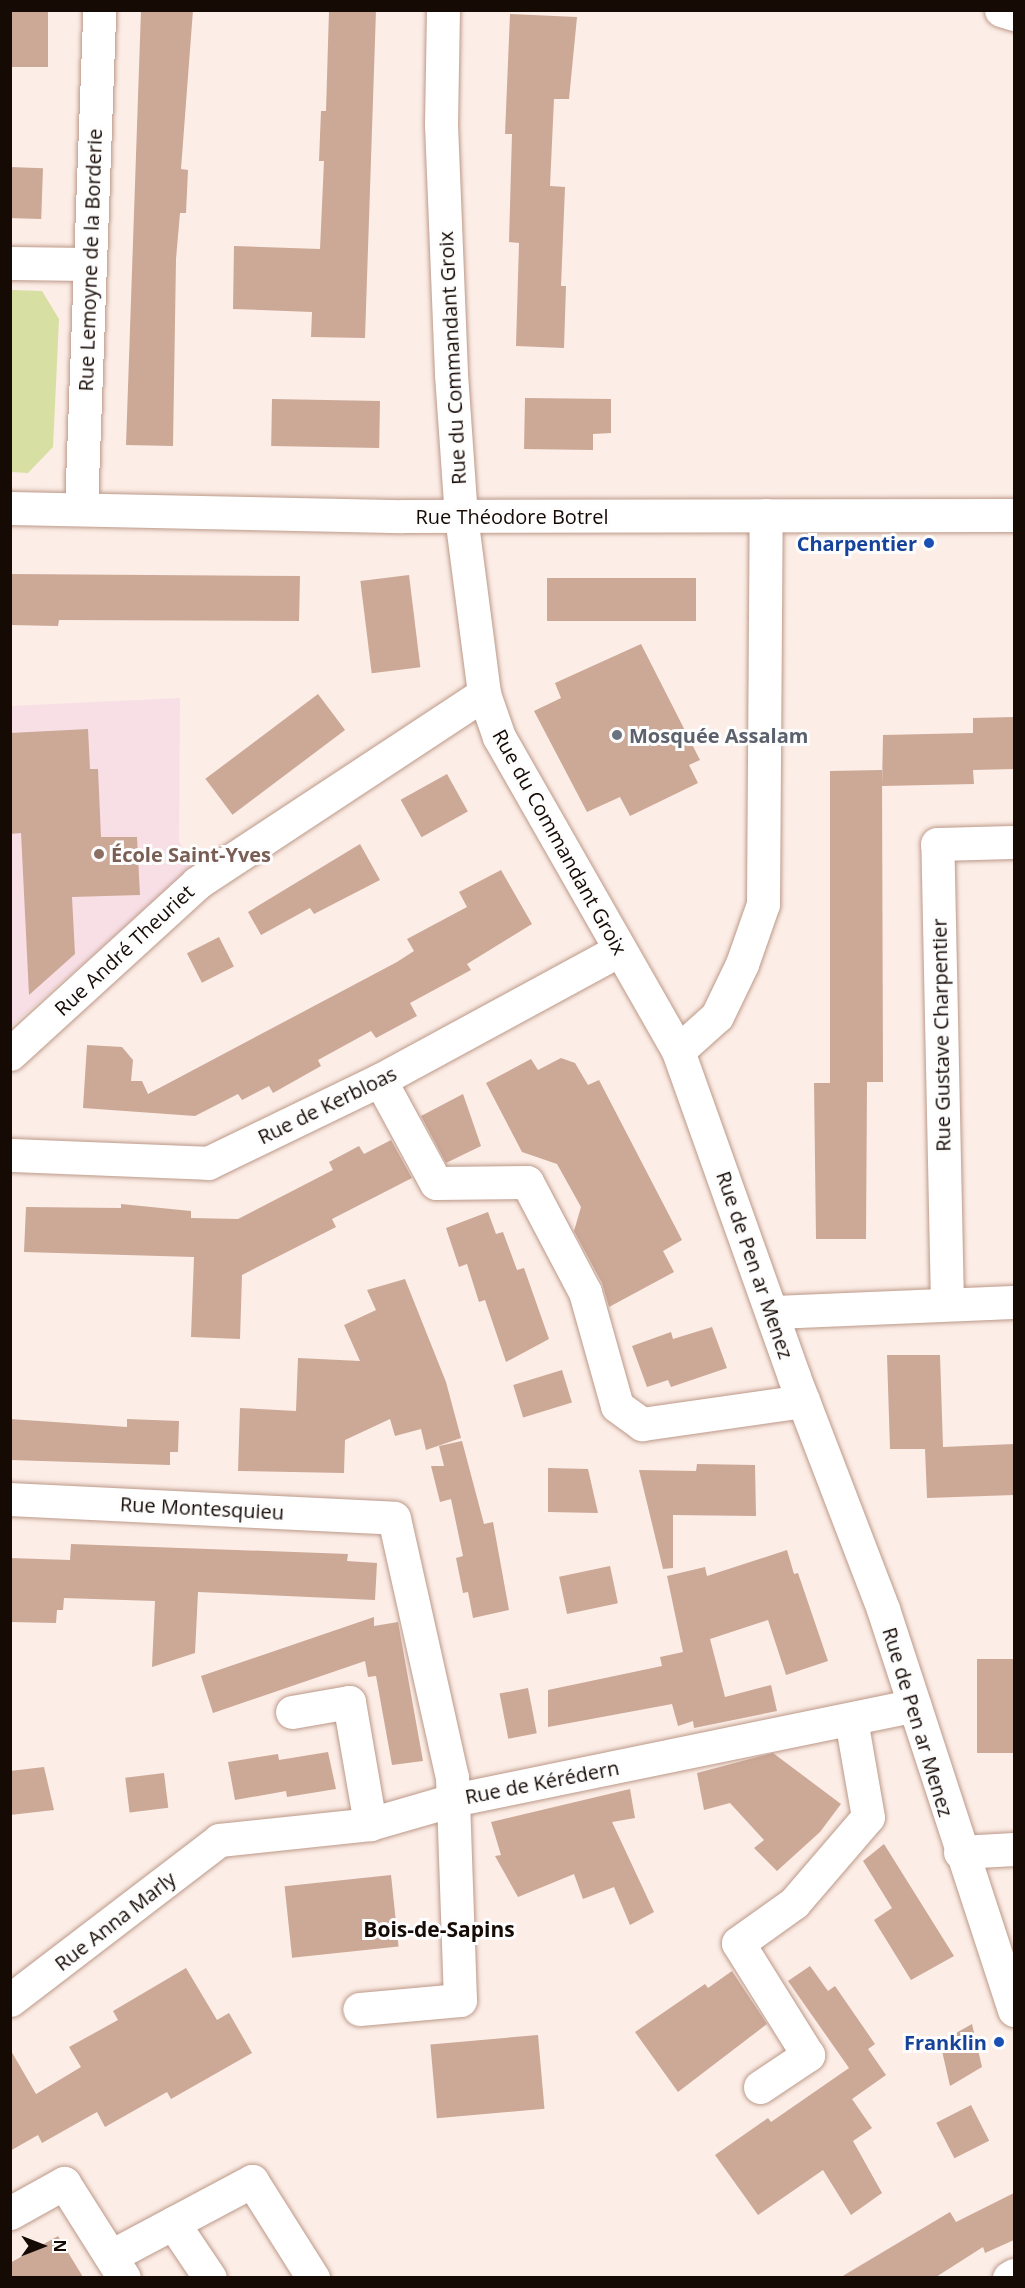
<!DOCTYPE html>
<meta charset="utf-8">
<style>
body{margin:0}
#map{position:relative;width:1025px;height:2288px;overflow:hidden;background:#fcede6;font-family:"Open Sans",sans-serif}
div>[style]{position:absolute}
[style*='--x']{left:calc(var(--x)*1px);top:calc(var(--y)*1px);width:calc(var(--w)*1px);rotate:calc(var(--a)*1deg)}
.education>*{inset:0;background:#f8dfe6}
.green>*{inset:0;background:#d7dfa3}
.building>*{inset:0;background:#cca897;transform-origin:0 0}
.roads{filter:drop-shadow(0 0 2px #bc9989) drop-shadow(0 0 2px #bc9989)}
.minor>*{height:33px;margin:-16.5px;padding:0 16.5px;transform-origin:16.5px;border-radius:16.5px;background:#fff}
.dots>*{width:16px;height:16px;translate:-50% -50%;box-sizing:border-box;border:3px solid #fdfdfd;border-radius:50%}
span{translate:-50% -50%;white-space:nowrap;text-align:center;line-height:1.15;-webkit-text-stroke:6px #fdfdfd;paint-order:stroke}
.street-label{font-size:20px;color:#160a05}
.transit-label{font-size:20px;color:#164399;font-weight:700}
.right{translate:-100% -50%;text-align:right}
.worship-label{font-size:20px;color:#5b616d;font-weight:700}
.left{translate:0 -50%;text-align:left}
.education-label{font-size:20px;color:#785e54;font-weight:700}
.neighbourhood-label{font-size:21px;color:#160a05;font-weight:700}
.frame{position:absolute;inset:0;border:12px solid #160a05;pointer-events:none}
.north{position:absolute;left:12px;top:2216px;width:60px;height:60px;-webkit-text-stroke:4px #fdfdfd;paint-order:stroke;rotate:90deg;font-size:16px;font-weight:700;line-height:24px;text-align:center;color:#160a05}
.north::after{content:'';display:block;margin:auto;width:21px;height:27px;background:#160a05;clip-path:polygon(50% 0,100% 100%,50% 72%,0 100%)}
</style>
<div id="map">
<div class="education">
<div style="clip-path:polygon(180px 698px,179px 842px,196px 866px,11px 1026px,10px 706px)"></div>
</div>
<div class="green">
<div style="clip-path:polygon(11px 290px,42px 291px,59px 319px,53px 447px,28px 473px,11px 472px)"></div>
</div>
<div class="building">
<div style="left:10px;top:10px;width:38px;height:57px"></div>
<div style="clip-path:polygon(141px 10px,193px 10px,181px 169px,188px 170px,186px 213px,180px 213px,176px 259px,173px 446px,126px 445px)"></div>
<div style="clip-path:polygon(329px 10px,376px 10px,365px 338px,311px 337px,312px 312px,233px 309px,234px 246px,320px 249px,324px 161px,319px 161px,321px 111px,326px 111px)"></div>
<div style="clip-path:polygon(510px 14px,577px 17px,569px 99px,554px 99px,550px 186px,565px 187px,561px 286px,566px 286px,564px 348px,516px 346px,519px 243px,509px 242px,512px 134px,505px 134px)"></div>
<div style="left:10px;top:167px;width:33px;height:51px;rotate:2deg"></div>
<div style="clip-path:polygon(525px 398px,611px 399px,611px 433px,593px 434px,593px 450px,524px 449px)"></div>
<div style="left:272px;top:399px;width:108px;height:47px;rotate:1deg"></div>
<div style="clip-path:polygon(10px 574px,300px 576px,299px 621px,59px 620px,58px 626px,10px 625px)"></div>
<div style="left:409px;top:575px;width:93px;height:49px;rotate:83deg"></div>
<div style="left:547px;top:578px;width:149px;height:43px"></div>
<div style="clip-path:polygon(641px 644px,700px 760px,689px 765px,698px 783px,630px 816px,620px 797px,587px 812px,534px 711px,561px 698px,555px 683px)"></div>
<div style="left:318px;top:694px;width:45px;height:141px;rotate:53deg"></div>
<div style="clip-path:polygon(1014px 717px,1014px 769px,973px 770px,974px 784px,882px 786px,883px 735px,973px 733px,973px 718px)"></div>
<div style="clip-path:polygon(88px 729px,90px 769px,98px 769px,101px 837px,137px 837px,140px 895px,72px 897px,75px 954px,29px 995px,21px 833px,10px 834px,10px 733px)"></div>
<div style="clip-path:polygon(882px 770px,883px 1082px,867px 1082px,866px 1239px,816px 1239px,814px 1083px,830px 1083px,830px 771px)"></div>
<div style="left:447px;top:774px;width:43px;height:53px;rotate:61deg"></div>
<div style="clip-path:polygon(360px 844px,380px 880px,314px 914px,310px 908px,261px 935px,248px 912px)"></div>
<div style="clip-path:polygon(501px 870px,532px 924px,467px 964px,471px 970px,410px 1003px,417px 1016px,376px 1038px,371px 1031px,318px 1060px,321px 1066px,273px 1093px,269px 1086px,242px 1100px,238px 1094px,195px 1116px,83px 1108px,87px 1045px,122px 1047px,133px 1060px,131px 1081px,142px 1081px,148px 1094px,397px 962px,414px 951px,407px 939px,467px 907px,459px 892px)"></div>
<div style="left:219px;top:937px;width:33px;height:36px;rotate:63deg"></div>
<div style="clip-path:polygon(561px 1058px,575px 1063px,588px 1085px,599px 1080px,682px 1240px,663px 1251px,674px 1272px,609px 1307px,602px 1283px,574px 1231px,581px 1207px,557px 1164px,522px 1152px,486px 1083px,531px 1059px,538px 1070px)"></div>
<div style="clip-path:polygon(463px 1094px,481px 1146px,446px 1163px,421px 1116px)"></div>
<div style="clip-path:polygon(391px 1140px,412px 1178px,332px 1219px,336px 1227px,242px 1275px,240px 1339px,191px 1337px,194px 1257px,24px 1252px,26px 1207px,121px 1208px,121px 1204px,191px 1211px,191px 1218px,238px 1219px,333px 1170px,329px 1162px,359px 1146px,364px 1154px)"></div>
<div style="clip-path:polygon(488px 1212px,496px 1234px,503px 1232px,517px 1270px,524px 1268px,549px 1339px,506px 1362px,485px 1300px,479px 1302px,467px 1264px,459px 1267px,446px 1228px)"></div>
<div style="clip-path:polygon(405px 1279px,446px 1382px,461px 1438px,426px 1450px,421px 1429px,395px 1436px,390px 1419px,345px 1440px,344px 1473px,238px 1471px,240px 1408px,296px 1411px,298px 1358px,360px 1361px,344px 1325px,376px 1310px,367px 1290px)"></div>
<div style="clip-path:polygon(712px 1327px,727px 1368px,671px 1387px,668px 1380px,647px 1387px,632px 1346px,671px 1332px,673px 1339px)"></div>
<div style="clip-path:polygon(887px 1355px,940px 1355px,943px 1447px,1014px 1444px,1014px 1495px,927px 1498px,925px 1449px,890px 1449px)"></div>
<div style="left:562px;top:1370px;width:34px;height:51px;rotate:73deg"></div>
<div style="clip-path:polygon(10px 1419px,127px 1427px,127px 1419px,179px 1421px,178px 1452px,170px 1452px,170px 1465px,10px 1460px)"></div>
<div style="clip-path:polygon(462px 1441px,484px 1524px,493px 1522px,509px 1610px,473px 1618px,468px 1592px,463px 1593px,456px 1558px,463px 1556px,451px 1499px,440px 1502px,431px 1466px,444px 1466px,439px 1446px)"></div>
<div style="clip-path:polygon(697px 1464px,755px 1465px,756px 1516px,673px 1515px,673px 1568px,663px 1569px,639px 1470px,696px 1471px)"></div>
<div style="clip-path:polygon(548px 1468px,588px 1469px,598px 1513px,548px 1512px)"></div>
<div style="clip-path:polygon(71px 1544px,348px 1554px,347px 1561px,377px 1563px,375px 1600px,198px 1592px,195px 1653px,152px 1667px,155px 1601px,64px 1598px,63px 1610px,57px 1610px,56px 1623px,10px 1622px,10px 1558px,70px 1560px)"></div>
<div style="clip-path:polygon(787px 1550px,794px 1574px,798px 1573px,828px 1661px,786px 1675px,768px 1620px,710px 1639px,725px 1697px,771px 1685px,777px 1711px,694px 1728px,693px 1721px,678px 1726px,672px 1704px,548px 1727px,548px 1690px,662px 1666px,660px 1657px,683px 1652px,667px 1576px,705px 1567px,707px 1576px)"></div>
<div style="left:610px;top:1566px;width:38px;height:52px;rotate:78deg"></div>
<div style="clip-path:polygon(374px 1617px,374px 1626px,398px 1622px,423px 1761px,392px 1765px,376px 1676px,368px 1677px,365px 1661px,213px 1713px,201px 1676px)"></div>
<div style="left:1014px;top:1659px;width:94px;height:37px;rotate:90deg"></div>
<div style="left:528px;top:1688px;width:46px;height:29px;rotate:79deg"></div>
<div style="clip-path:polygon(328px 1752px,336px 1789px,287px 1797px,286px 1791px,235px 1800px,228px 1762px,278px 1754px,279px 1760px)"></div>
<div style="clip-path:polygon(773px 1753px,841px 1804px,820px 1832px,777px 1871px,754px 1848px,764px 1840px,730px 1803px,704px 1810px,697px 1773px)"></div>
<div style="clip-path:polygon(44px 1767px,54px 1810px,10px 1815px,10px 1771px)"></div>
<div style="left:164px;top:1773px;width:35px;height:39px;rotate:83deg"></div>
<div style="clip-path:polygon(630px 1789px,635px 1818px,612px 1822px,654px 1912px,630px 1925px,614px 1887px,583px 1899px,574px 1874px,518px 1897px,495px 1856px,501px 1855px,491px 1822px)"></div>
<div style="clip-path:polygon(884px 1844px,954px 1956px,911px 1980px,874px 1920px,892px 1908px,863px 1861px)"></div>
<div style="left:391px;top:1875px;width:72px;height:107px;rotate:84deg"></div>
<div style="clip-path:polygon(810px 1966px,828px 1991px,835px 1986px,875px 2044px,868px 2049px,886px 2075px,852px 2099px,872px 2128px,853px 2141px,882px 2193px,851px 2215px,823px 2170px,758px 2215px,715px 2155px,768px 2118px,771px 2122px,849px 2068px,788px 1981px)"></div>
<div style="clip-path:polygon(186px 1968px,217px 2020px,229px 2013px,252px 2053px,171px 2099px,167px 2092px,105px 2127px,97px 2112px,42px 2143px,38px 2135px,10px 2151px,10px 2049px,36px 2094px,81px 2067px,69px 2047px,118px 2020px,113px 2011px)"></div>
<div style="clip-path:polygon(732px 1971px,767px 2024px,678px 2092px,635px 2032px,705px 1984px,708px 1988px)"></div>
<div style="clip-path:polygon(972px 2024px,982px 2067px,950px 2086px,940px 2042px)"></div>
<div style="left:538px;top:2035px;width:74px;height:108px;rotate:85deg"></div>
<div style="left:971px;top:2105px;width:40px;height:39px;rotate:63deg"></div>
<div style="clip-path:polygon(1014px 2193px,1014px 2240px,985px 2253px,983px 2247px,936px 2277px,841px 2277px,950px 2212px,956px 2222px)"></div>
<div style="clip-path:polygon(58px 2236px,83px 2277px,10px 2277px,10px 2263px)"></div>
</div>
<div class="roads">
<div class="minor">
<div style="--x:443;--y:10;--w:114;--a:91"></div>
<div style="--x:441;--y:124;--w:250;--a:87.7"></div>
<div style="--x:451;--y:374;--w:142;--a:86"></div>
<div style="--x:461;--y:516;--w:179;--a:82.6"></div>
<div style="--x:484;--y:694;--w:46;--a:70.8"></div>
<div style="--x:499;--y:737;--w:361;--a:60.3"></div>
<div style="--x:678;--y:1051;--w:346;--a:70.4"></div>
<div style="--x:794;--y:1377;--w:248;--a:69"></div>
<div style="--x:883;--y:1609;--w:422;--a:71.9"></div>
<div style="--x:1001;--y:10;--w:14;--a:17"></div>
<div style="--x:10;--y:263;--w:80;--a:0.7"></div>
<div style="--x:10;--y:508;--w:393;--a:1.2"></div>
<div style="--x:403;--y:516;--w:611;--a:-0.09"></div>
<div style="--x:81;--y:509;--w:499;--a:-87.9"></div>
<div style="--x:678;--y:1051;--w:52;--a:-41.9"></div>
<div style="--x:717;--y:1016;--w:58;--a:-64.3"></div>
<div style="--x:742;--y:964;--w:64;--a:-70.7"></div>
<div style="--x:763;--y:904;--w:389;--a:-89.6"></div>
<div style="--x:10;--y:1054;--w:253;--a:-42.4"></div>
<div style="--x:197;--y:883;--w:344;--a:-33.4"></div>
<div style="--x:380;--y:1080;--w:117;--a:61.5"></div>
<div style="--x:436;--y:1183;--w:91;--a:-0.6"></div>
<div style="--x:527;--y:1182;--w:124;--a:62.2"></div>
<div style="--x:585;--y:1292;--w:118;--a:74.3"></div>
<div style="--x:617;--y:1406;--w:31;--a:36"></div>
<div style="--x:642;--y:1424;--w:163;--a:-8.1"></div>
<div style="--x:10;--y:1155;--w:198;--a:2.3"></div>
<div style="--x:208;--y:1163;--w:191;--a:-25.8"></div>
<div style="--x:380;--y:1080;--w:272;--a:-28.5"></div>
<div style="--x:947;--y:1304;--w:460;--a:-91.2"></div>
<div style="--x:937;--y:844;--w:77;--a:-1.5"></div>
<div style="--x:773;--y:1312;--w:241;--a:-2.4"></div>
<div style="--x:10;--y:1499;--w:384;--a:2.8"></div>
<div style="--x:394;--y:1518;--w:265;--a:77.4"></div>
<div style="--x:452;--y:1777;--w:23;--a:88"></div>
<div style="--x:453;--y:1800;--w:471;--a:-11.6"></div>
<div style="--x:292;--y:1712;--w:58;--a:-10"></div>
<div style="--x:349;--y:1702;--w:124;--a:80.2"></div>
<div style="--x:960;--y:1852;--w:54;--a:-3.2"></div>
<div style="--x:10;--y:2000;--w:263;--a:-37.4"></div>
<div style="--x:219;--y:1840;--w:152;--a:-6"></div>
<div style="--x:370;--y:1824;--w:86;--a:-16.1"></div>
<div style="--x:453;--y:1800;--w:200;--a:88"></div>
<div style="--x:460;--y:2000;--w:101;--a:174.9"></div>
<div style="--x:760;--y:2087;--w:58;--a:-33.7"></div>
<div style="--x:808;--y:2055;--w:132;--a:-122"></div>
<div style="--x:738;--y:1943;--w:69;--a:-35.5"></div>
<div style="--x:794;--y:1903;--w:113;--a:-49.3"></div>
<div style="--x:868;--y:1817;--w:98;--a:-99.9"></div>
<div style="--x:10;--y:2213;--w:62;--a:-29.1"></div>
<div style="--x:64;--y:2183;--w:112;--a:57.7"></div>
<div style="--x:173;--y:2223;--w:66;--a:56.1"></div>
<div style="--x:111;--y:2256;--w:160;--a:-28"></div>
<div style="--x:252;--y:2181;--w:115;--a:57.8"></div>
<div style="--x:1009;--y:2278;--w:6;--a:-31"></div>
</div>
</div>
<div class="dots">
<div style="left:929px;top:543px;background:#1a4fb4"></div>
<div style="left:617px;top:735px;background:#6b7280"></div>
<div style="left:99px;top:854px;background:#8d6e63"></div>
<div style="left:999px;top:2042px;background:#1a4fb4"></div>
</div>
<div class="street-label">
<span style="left:90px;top:260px;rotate:-88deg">Rue Lemoyne de la Borderie</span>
<span style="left:452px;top:358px;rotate:-93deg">Rue du Commandant Groix</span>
<span style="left:512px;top:516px">Rue Théodore Botrel</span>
<span style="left:560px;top:842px;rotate:61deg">Rue du Commandant Groix</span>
<span style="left:124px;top:950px;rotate:-43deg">Rue André Theuriet</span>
<span style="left:941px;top:1035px;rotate:-91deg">Rue Gustave Charpentier</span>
<span style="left:327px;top:1105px;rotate:-26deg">Rue de Kerbloas</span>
<span style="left:755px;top:1265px;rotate:71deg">Rue de Pen ar Menez</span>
<span style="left:202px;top:1508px;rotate:3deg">Rue Montesquieu</span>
<span style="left:918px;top:1722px;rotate:73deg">Rue de Pen ar Menez</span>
<span style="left:542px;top:1782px;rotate:-11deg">Rue de Kérédern</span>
<span style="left:115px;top:1921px;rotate:-38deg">Rue Anna Marly</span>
</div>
<div class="transit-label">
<span class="right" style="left:917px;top:543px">Charpentier</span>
<span class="right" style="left:987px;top:2042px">Franklin</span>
</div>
<div class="worship-label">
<span class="left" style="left:629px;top:735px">Mosquée Assalam</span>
</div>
<div class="education-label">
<span class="left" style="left:111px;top:854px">École Saint-Yves</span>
</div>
<div class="neighbourhood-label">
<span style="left:439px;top:1929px">Bois-de-Sapins</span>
</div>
<div class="frame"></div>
<div class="north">N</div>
</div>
